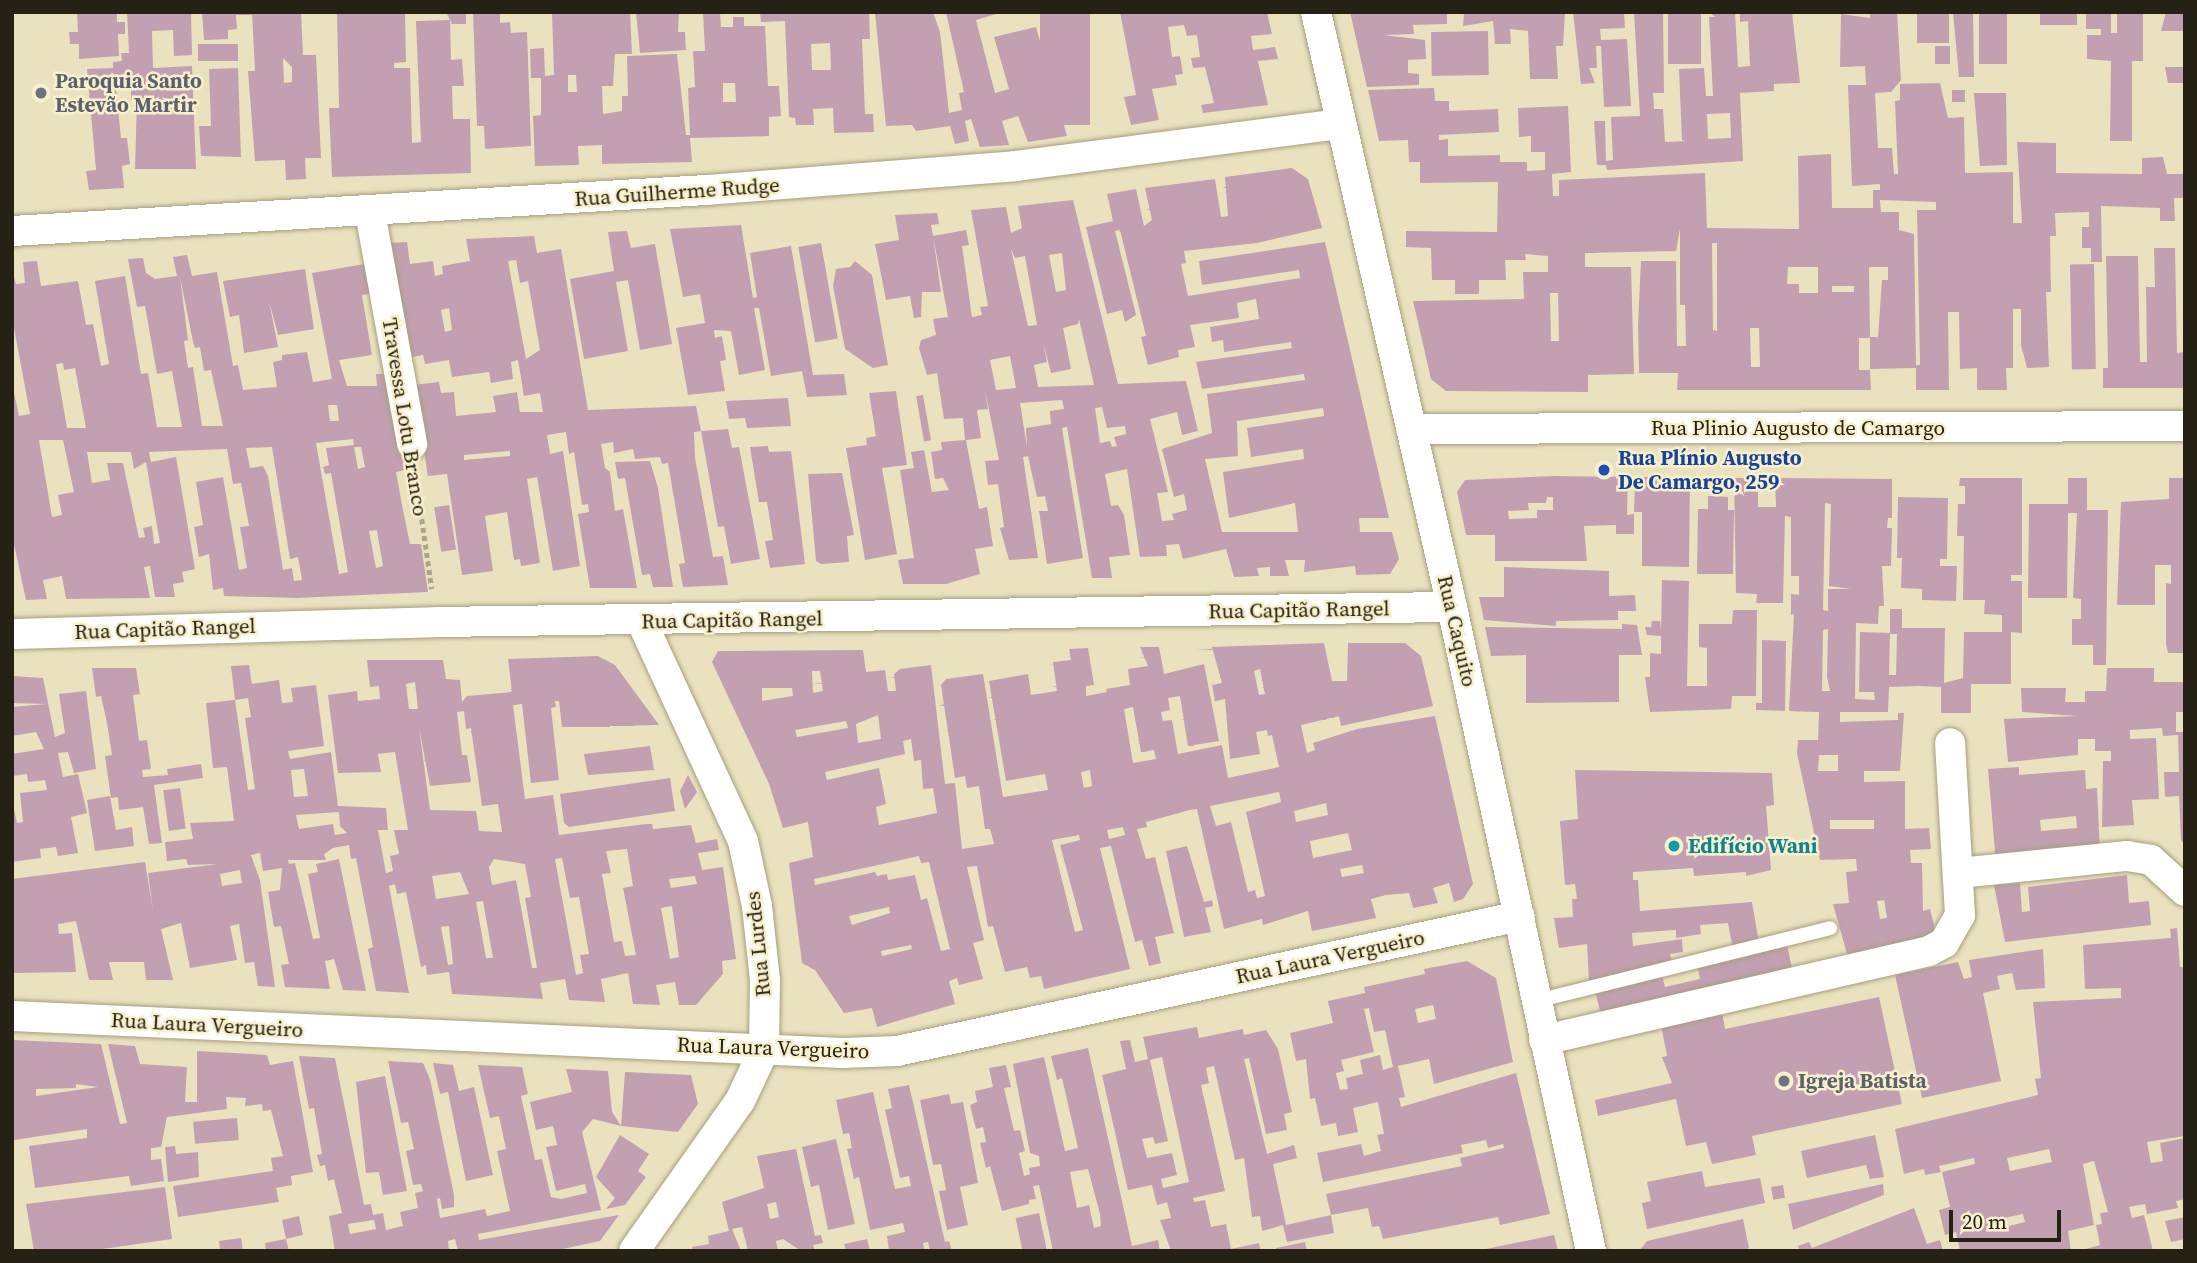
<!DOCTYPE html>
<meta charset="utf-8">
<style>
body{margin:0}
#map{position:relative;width:2197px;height:1263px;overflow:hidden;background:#eae2bf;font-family:"Source Serif 4",serif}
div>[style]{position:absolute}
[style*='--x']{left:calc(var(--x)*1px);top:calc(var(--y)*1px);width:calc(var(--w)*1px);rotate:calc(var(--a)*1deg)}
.building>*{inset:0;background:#c2a0b1;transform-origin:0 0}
.path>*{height:4.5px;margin-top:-2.25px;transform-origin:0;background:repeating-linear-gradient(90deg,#aca589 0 5px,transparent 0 8.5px)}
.roads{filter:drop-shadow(0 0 2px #a69e7d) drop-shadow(0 0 2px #a69e7d)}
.service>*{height:14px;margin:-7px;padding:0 7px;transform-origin:7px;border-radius:7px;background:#fff}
.minor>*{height:30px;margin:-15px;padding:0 15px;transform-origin:15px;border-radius:15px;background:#fff}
.dots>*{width:19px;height:19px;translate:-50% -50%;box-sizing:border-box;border:4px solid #f8efcc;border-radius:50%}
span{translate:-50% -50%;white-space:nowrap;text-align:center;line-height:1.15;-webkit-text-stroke:5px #f8efcc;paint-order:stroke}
.worship-label{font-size:21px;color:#5b616d;font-weight:700}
.left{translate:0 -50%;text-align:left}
.street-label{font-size:21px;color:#252114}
.transit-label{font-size:21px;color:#164399;font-weight:700}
.culture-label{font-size:21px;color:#0d838f;font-weight:700}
.frame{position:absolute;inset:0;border:14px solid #252114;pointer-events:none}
.scale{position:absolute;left:1949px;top:1210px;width:112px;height:32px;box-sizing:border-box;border:4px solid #252114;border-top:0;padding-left:9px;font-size:21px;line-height:24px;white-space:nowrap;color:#252114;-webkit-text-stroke:5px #f8efcc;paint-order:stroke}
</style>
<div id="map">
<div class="building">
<div style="clip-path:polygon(77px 12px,117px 12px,117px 22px,125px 22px,125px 34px,118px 34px,119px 56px,79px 59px,79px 44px,70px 44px,69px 32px,78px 32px)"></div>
<div style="clip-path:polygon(127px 12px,191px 12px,192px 55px,174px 56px,173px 30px,152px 31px,153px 68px,192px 66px,196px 169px,135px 169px,137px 100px,131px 100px,131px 86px,121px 86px,116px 89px,121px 138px,127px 138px,130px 164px,122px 166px,124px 188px,89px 190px,86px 171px,96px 170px,87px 69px,113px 68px,113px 62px,122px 61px,121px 53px,129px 53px)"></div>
<div style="clip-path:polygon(202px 12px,252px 12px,252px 15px,236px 15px,237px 29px,228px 30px,228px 39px,204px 40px)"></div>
<div style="clip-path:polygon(evenodd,252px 12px,301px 12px,303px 55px,316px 55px,321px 158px,305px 158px,306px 179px,286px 180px,285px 160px,255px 161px,248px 71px,255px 71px,252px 12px,283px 58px,292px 67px,292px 82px,284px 83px,283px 58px)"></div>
<div style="clip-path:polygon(337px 12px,405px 12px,406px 62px,394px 63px,394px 68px,410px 68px,412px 143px,421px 142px,416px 21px,450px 20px,451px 60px,462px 59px,464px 86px,452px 86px,453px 119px,470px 119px,471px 173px,332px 177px,329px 108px,339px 108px)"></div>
<div style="clip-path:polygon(446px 12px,466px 12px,466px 24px,452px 24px)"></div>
<div style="clip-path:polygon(473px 12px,500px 12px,500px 23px,510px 22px,511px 33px,527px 32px,531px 146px,485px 149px,484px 126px,477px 126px)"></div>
<div style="clip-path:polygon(evenodd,552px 12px,630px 12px,632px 54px,615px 54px,613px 86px,602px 86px,603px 114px,622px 111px,622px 96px,628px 96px,627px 56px,677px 54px,686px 135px,690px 135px,688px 88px,695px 87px,693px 51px,705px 51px,703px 12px,720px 12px,721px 27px,733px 27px,733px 17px,744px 17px,744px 26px,765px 26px,768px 86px,779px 86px,781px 116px,769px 117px,769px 136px,690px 138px,692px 162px,602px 164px,602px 145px,578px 146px,579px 165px,535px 166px,533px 116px,541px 115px,541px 78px,531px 78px,530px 49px,544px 48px,545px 76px,554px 75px,552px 12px,568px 75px,576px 75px,577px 92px,568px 92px,568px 75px,552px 12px,723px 83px,735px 83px,736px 102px,723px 102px,723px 83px)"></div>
<div style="clip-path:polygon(636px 12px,679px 12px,678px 32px,685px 32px,686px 50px,640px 53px)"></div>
<div style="clip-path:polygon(evenodd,760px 12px,869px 12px,870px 39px,862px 39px,865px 114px,873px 114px,874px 132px,834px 133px,833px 108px,813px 109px,814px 125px,796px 125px,795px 118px,789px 117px,785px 21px,761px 22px,760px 12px,830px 43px,831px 70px,812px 70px,811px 44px,830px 43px)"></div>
<div style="clip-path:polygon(875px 12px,933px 12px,940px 32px,949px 113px,962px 110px,959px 93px,964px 92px,946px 12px,1003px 12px,976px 20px,995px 93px,1009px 89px,994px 37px,1036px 27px,1067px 136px,1028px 142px,1018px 116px,1002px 121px,1009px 145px,980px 147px,971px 119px,965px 121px,969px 141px,955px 144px,950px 126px,916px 131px,912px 125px,886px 126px)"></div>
<div style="left:1040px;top:12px;width:50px;height:113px"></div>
<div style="clip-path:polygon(1120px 12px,1267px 12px,1272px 34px,1251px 36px,1253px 50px,1275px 47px,1278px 59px,1258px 61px,1268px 105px,1203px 113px,1201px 105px,1214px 103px,1205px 67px,1193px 68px,1191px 58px,1200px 57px,1197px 35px,1187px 36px,1184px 25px,1168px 27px,1172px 57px,1180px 56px,1183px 74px,1175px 75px,1177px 85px,1152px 89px,1159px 120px,1131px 125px,1124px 97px,1136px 95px)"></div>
<div style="clip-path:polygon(1350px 12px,1447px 12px,1447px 24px,1413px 25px,1414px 34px,1383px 35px,1425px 40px,1426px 59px,1408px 60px,1408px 73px,1419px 74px,1419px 85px,1367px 87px)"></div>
<div style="clip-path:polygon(1464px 12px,1565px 12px,1563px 46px,1556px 46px,1558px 79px,1530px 79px,1528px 31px,1510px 29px,1511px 44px,1495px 44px,1493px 21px,1463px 26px)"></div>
<div style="clip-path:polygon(1573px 12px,1624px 12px,1625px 28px,1600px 29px,1601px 40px,1627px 39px,1631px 106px,1604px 107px,1601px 46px,1596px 46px,1597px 68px,1589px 68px,1595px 83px,1581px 84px)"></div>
<div style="clip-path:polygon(evenodd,1634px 12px,1663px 12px,1664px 93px,1653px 93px,1654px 109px,1663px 109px,1665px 142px,1685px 141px,1682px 140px,1679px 69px,1704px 68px,1706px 96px,1713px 96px,1709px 17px,1715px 17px,1709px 12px,1735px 12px,1738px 67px,1750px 66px,1748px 21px,1740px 22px,1740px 12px,1792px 12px,1800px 83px,1774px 84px,1774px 91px,1740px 93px,1743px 161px,1607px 170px,1606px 165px,1597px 165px,1594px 121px,1605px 121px,1606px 161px,1613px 160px,1611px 117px,1640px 116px,1634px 12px,1730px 113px,1731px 138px,1708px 139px,1707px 114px,1730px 113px)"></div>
<div style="left:1668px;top:12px;width:33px;height:52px"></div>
<div style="clip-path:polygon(evenodd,1870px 12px,1897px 12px,1901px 80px,1891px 92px,1875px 93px,1878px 148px,1892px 148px,1894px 174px,1898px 174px,1895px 101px,1900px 100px,1900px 84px,1940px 83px,1948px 118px,1964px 117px,1965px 173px,2013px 172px,2013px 223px,2022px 223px,2017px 142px,2056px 143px,2056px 173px,2142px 174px,2142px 158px,2163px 157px,2167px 174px,2185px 174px,2185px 198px,2174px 198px,2175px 221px,2160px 221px,2160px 208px,2101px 206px,2102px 262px,2091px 262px,2091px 248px,2082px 248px,2082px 227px,2089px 227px,2089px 212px,2055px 213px,2056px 236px,2050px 236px,2051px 292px,2046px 292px,2049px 367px,2027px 368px,2021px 345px,2021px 309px,2013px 309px,2013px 368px,2006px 368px,2007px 390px,1977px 390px,1977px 368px,1960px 369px,1959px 312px,1948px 312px,1949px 390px,1916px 390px,1916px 368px,1870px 369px,1870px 338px,1859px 338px,1859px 370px,1870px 370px,1871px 390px,1677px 390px,1678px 373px,1639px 373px,1638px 325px,1641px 261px,1676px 261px,1677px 346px,1686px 346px,1685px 305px,1680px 305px,1680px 229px,1676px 251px,1585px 253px,1585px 267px,1631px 267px,1634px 374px,1588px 375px,1588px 392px,1446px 391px,1431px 379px,1413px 301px,1524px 299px,1523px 272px,1548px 272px,1548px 256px,1525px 254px,1526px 260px,1505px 260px,1506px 280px,1479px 280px,1479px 294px,1455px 294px,1455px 280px,1432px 280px,1431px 248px,1406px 247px,1406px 231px,1497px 232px,1498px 182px,1420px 183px,1420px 162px,1409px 162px,1408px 140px,1379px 141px,1368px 90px,1434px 88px,1435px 101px,1449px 101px,1449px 111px,1498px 109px,1499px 132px,1439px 135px,1439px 140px,1448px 139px,1448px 156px,1500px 155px,1500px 162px,1527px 162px,1527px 171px,1545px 170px,1545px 152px,1531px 152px,1531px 136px,1519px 137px,1518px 108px,1568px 106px,1571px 172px,1552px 174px,1553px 196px,1559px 196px,1559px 180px,1705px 173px,1707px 228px,1799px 229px,1798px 156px,1831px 154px,1832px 208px,1873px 208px,1873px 190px,1880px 190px,1880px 184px,1852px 186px,1848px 85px,1866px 85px,1865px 66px,1840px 67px,1841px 14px,1870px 18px,1870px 12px,1880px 200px,1936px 202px,1936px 210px,1917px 210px,1920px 365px,1916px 365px,1914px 234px,1899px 230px,1899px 212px,1881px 212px,1880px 200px,1870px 12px,1712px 243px,1717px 243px,1717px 331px,1713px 330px,1712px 243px,1870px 12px,1788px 267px,1818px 267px,1818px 293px,1799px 293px,1799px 284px,1787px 284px,1788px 267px,1870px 12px,1869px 267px,1888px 267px,1888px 280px,1882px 280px,1878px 337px,1870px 337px,1869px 267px,1870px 12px,1832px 286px,1854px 286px,1854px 292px,1832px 292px,1832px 286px,1870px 12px,1550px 293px,1558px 293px,1559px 341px,1551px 341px,1550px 293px,1870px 12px,1750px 328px,1759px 328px,1760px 367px,1751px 367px,1750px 328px)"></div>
<div style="left:1917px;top:12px;width:32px;height:31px"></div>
<div style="clip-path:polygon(1953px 12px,1973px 12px,1974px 77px,1959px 77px)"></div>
<div style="left:1979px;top:12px;width:28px;height:52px"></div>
<div style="left:2040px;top:12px;width:37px;height:13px"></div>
<div style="clip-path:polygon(2086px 12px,2111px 12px,2111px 33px,2117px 33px,2117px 12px,2143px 12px,2143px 61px,2132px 61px,2132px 141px,2110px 141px,2111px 61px,2087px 59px,2087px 35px,2101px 35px,2101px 29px,2086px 29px)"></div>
<div style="clip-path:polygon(2166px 12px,2185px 12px,2185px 31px,2161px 31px)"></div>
<div style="left:1488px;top:31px;width:44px;height:57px;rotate:89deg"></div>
<div style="left:198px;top:44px;width:40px;height:17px"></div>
<div style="left:1950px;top:46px;width:18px;height:15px;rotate:90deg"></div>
<div style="clip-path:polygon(2165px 67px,2185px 67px,2185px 83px,2168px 83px)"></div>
<div style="clip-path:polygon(238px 68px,241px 157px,201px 156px,199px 126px,211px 126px,209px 69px)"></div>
<div style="left:1952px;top:90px;width:13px;height:12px"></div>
<div style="clip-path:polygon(1974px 93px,2006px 93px,2007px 165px,1980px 166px)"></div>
<div style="clip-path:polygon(evenodd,1292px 168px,1308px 179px,1322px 228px,1257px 243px,1184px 251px,1186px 263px,1181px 264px,1188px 296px,1300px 278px,1299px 270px,1202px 285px,1199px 261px,1325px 242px,1389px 518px,1359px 518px,1360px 532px,1392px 532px,1399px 559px,1390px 574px,1356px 575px,1355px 566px,1304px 572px,1305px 560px,1285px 560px,1289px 576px,1270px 576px,1270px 567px,1257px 568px,1259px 576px,1234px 577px,1226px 549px,1183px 559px,1179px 544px,1166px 545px,1167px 556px,1140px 557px,1127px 469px,1105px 474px,1111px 506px,1118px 505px,1124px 515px,1130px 555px,1109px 557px,1112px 578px,1092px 578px,1067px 427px,1062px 428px,1083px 558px,1047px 564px,1039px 511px,1048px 511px,1045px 496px,1037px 497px,1028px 456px,1023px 457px,1038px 558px,1009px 560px,1000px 528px,1004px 527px,998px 484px,988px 485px,985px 461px,999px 460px,985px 390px,988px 409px,977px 410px,981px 438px,966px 440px,979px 509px,987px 507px,993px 546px,975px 549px,980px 574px,946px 584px,903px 584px,898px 560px,914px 558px,900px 470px,914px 468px,911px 452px,924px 450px,932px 492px,949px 490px,943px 478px,935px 479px,931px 452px,942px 450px,941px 442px,965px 440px,963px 418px,944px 419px,937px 373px,927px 375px,919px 348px,921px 340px,936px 335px,933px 319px,948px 317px,933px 236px,941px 292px,922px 292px,921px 317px,914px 318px,910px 296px,886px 300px,875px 244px,899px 240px,895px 215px,937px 213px,939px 224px,931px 225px,933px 236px,966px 230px,969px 245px,962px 246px,972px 317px,982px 315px,980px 307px,988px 306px,971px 210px,1006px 207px,1011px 233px,1022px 228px,1018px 206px,1073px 200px,1118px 384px,1186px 381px,1198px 431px,1182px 435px,1177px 412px,1150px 419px,1168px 492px,1157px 493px,1162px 521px,1174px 520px,1172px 514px,1187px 510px,1184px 494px,1174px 497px,1162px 449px,1212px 433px,1207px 394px,1305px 380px,1304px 374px,1202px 389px,1196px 362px,1292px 348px,1291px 342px,1224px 352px,1223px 340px,1212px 342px,1210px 327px,1259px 319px,1256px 299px,1237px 303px,1239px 318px,1190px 325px,1195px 347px,1178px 350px,1179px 357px,1148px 365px,1141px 337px,1146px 336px,1120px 230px,1115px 231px,1136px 315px,1125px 322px,1122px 310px,1107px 314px,1086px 227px,1113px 221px,1107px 194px,1136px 189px,1144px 226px,1152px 220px,1145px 188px,1215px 179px,1221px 217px,1228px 216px,1225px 177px,1292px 168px,1011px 249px,1015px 258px,1025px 256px,1037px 325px,1028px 326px,1011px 249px,1292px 168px,1062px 253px,1066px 290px,1056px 292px,1049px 255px,1062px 253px,1292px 168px,1079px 319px,1094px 385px,1038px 387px,1034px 365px,1047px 362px,1043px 342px,1051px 373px,1071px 369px,1063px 328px,1078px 324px,1079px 319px,1292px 168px,1010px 356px,1016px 388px,996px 390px,990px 360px,1010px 356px,1292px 168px,1062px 400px,1064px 409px,1050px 411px,1051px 424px,1026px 428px,1027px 447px,1020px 403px,1062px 400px,1292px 168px,1102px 407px,1107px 428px,1125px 426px,1126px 434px,1114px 437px,1117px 446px,1112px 447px,1110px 441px,1100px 443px,1095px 408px,1102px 407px,1292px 168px,1323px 408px,1324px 416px,1247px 428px,1251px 457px,1303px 449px,1304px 459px,1223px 472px,1229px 518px,1295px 503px,1298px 532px,1222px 532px,1205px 459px,1238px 456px,1237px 421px,1323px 408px)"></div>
<div style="clip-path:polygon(741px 225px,753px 298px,757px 297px,750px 253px,791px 246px,813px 375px,844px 374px,847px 395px,807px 397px,802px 371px,771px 376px,759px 308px,754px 308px,765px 370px,739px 375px,731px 331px,714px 330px,715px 338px,722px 336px,726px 360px,720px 361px,725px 391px,688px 395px,676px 328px,705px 323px,700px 294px,683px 297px,670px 229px)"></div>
<div style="clip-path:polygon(627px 231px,631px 248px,655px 244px,672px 344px,640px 350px,628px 280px,616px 282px,628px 351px,584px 359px,570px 279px,614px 271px,608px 232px)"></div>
<div style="clip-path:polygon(evenodd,534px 236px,537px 253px,561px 249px,588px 410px,696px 406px,701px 431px,694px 432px,695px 458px,713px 557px,723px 556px,728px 585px,683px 587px,679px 564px,685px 563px,668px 463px,662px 464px,660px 457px,635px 459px,633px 449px,614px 453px,613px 442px,601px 444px,605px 468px,610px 472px,615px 511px,623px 509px,637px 588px,590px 588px,578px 514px,589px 512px,588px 504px,582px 505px,574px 452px,569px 454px,566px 432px,547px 435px,550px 454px,563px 451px,580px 566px,553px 571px,537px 477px,527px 479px,540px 563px,521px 566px,520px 559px,514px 560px,507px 512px,485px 516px,493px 571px,462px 575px,447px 474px,428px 476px,413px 385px,439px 382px,441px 393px,454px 392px,456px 416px,496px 412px,493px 396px,517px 392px,520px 412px,543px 412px,540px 393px,524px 396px,518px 360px,511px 362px,513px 379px,491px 383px,489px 372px,452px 377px,449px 360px,425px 364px,423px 355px,412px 357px,390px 243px,407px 242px,410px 264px,433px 261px,435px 276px,443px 274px,442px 266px,470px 261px,466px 239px,534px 236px,516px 260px,520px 283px,528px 281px,540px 350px,526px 359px,508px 261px,516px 260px,534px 236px,449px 308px,452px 330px,445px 332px,441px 310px,449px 308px,534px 236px,510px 451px,510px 456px,464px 460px,464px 455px,510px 451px)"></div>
<div style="left:821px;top:243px;width:97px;height:23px;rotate:80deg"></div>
<div style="clip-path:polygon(2154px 248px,2175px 248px,2177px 353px,2185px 352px,2185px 388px,2103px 388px,2103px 368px,2108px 368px,2106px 256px,2138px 256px,2140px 362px,2147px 362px,2146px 287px,2155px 287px)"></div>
<div style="clip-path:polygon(evenodd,187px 255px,192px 276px,217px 272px,233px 366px,238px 365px,243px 390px,277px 387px,273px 362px,282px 360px,282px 355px,307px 352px,313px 382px,332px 379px,312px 273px,370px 263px,375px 293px,362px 295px,372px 355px,339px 360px,347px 386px,377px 386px,376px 374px,388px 374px,405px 470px,396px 472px,402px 505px,410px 544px,421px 544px,428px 592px,297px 598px,224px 596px,223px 588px,213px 590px,209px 554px,199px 557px,194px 527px,203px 525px,196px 482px,223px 477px,239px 570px,247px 568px,240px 527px,249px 526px,241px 483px,233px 484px,227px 449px,149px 452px,151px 462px,176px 457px,195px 569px,182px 572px,184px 582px,173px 584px,175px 597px,155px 597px,150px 566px,144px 567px,150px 598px,66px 599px,62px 576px,43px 580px,47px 599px,26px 600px,12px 535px,12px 383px,19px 416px,30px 414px,12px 317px,12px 270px,16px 284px,25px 283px,23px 262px,37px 261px,41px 286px,78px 281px,86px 325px,93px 324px,101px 366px,109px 364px,95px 281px,125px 276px,141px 374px,148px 373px,157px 427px,182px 427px,172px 371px,157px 374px,145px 306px,137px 307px,128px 259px,143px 258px,146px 273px,155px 279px,177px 276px,173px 257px,187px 255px,180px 277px,193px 342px,195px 348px,200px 347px,204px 371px,211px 370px,223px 426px,202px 426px,193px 367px,188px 368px,184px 341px,188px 340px,180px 277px,187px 255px,63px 363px,64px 370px,75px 368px,86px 428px,67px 428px,56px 364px,63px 363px,187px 255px,328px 405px,337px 405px,339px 421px,330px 421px,328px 405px,187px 255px,353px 439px,354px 445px,326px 448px,329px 465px,323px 467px,325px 474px,331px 473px,348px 572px,339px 574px,316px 443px,353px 439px,187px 255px,39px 440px,63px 440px,74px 492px,58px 495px,62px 515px,52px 517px,39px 440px,187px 255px,272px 447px,290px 559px,298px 557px,302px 580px,294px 581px,292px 568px,283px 570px,268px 476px,263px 466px,250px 468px,246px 448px,272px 447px,187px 255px,354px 447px,361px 447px,365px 467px,358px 469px,354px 447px,187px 255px,87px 452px,131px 452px,134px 469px,146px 462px,160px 543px,154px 544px,152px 526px,143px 528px,145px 537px,139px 538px,123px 463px,107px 463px,110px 480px,92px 483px,87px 452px,187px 255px,376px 525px,383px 566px,376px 568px,369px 531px,377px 530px,376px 525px)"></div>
<div style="clip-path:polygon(855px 261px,872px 275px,888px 365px,873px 368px,845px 349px,833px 286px,836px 269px,850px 267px)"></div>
<div style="left:2094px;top:264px;width:105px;height:24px;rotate:89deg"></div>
<div style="clip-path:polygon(305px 269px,314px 329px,278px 335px,269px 301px,278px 347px,244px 353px,239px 315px,230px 317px,223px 281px)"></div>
<div style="clip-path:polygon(896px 391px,907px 465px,882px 468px,897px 554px,865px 560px,846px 448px,867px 445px,866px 438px,876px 436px,869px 393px)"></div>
<div style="left:923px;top:395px;width:46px;height:7px;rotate:80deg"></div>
<div style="clip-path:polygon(788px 398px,791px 426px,747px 428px,745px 418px,729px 419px,726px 401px)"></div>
<div style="clip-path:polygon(728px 429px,732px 448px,739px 447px,760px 559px,731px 564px,724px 526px,718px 527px,701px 431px)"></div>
<div style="clip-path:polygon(768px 446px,769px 452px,791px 451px,805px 564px,770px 568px,765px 541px,773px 540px,767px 502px,759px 502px,750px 447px)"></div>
<div style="clip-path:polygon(650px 461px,658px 488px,673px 587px,653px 587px,650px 574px,642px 575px,625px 478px,618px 479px,615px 462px)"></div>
<div style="clip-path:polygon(842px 473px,854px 535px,847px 536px,849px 562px,821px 564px,816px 561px,808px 474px)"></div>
<div style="clip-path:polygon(evenodd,1553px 476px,1628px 477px,1627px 515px,1634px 514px,1634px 534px,1616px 534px,1616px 525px,1584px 526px,1587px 561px,1495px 561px,1495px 535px,1466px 535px,1457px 492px,1465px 480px,1553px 476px,1547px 497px,1553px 497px,1553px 510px,1537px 510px,1537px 518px,1509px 519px,1508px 511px,1529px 510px,1528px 503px,1546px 503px,1547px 497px)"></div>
<div style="clip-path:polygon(1635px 477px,1690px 477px,1689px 567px,1642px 566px,1642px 512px,1634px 512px)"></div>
<div style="clip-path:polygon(evenodd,1734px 478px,1758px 478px,1758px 507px,1776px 507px,1775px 478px,1892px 479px,1892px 518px,1888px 518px,1887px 528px,1892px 528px,1891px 566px,1882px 566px,1884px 606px,1879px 606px,1878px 624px,1856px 623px,1855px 699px,1875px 700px,1874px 692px,1859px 692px,1860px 632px,1890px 633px,1889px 675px,1896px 675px,1897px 634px,1890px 634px,1890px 609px,1902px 609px,1902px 628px,1945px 628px,1944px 683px,1963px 678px,1964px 632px,2002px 632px,2002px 615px,1984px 614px,1985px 600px,1963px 600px,1964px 536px,1957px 536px,1958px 504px,1965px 504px,1965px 486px,1959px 486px,1960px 478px,2022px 478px,2022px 575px,2011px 575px,2011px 581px,2022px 581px,2022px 633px,2011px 632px,2011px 684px,1971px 684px,1971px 713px,1941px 713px,1941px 687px,1919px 686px,1889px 687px,1888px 712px,1840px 712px,1840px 722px,1898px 720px,1898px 713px,1904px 713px,1900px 771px,1864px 771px,1864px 782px,1905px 781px,1905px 829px,1929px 828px,1931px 849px,1910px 850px,1911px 863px,1922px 863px,1923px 911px,1930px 909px,1938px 941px,1849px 961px,1833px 904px,1849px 903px,1846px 872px,1857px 871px,1856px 859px,1820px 860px,1797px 753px,1798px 740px,1818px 740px,1819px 712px,1789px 711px,1794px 614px,1791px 615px,1791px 594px,1799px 595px,1799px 576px,1791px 576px,1791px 517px,1785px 516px,1783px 603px,1756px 603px,1757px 594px,1736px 593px,1734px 478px,1825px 503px,1831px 504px,1829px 586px,1851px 589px,1828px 589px,1828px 611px,1823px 610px,1825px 503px,1734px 478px,1828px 629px,1827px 677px,1830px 691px,1822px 691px,1823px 630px,1828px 629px,1734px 478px,1819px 755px,1838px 755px,1838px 771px,1818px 771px,1819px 755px,1734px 478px,1830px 820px,1874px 820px,1874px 829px,1830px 829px,1830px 820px,1734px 478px,1884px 900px,1887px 918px,1880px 919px,1877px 901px,1884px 900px)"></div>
<div style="clip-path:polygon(2068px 478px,2087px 478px,2087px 510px,2108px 510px,2106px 665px,2093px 665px,2093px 645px,2072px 645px,2072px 619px,2081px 619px,2081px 599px,2073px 598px,2077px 513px,2068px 513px,2067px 598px,2028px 598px,2029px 504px,2068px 504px)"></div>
<div style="clip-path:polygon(2169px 478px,2185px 478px,2185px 653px,2168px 653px,2166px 644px,2166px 583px,2171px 584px,2171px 565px,2155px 565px,2155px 605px,2117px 605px,2121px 502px,2169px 499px)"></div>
<div style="clip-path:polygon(1708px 496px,1728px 497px,1728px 510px,1734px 510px,1733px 574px,1697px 574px,1698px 509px,1708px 509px)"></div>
<div style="clip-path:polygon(1898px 497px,1948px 498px,1947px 559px,1940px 559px,1940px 566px,1957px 566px,1956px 601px,1922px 600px,1922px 589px,1901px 588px,1902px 558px,1897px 558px)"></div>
<div style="left:449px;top:505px;width:45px;height:15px;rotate:81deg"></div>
<div style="clip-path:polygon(1504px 567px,1609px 571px,1609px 596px,1635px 595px,1636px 611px,1618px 611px,1618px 620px,1556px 621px,1556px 626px,1484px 620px,1479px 597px,1504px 597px)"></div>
<div style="clip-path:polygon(1662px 580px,1689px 581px,1687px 686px,1707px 686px,1707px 648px,1699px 647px,1699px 624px,1732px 624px,1733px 610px,1757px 610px,1756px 696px,1732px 696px,1731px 709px,1650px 712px,1645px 677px,1650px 677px,1650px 653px,1661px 654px,1661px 636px,1647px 635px,1645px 627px,1651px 627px,1652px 621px,1660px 621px,1661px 630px)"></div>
<div style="clip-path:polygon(1622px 624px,1637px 625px,1642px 655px,1619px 655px,1619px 702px,1526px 703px,1526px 655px,1491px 656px,1485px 627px,1622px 629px)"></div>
<div style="clip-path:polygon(1762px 640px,1786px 641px,1785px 711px,1756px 710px,1756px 703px,1762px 703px)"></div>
<div style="clip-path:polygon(evenodd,1324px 643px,1332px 681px,1347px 681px,1348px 643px,1405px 643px,1421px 656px,1433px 706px,1341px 726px,1339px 716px,1301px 725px,1307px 753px,1315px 750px,1313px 743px,1357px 729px,1435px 716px,1473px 884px,1463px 899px,1454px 902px,1449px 883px,1433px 888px,1438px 903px,1413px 908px,1409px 893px,1386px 895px,1371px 899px,1376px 918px,1312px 931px,1308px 911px,1263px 925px,1262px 919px,1224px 929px,1197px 809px,1190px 810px,1146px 822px,1147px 827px,1137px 829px,1146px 859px,1155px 857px,1174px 933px,1155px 937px,1161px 963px,1149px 966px,1142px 940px,1135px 942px,1111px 846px,1100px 848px,1130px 969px,1044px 989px,1041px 976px,1030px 978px,1027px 967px,1005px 972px,993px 926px,988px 927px,977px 866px,967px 867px,984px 940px,973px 943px,983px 979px,959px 985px,957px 978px,949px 981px,955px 1004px,877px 1027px,872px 1008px,844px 1013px,815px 970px,802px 963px,789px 863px,813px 857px,808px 822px,783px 828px,769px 784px,712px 662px,718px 651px,863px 650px,866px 672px,885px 670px,888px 691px,896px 691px,894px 674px,900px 669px,931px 665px,945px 784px,955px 783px,962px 849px,994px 844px,990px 829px,985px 829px,979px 786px,967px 788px,965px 776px,955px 778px,941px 685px,946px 679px,983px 674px,1003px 797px,1048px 790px,1045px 774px,1006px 781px,989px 681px,1028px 674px,1031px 695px,1057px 691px,1053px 662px,1071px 660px,1069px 649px,1088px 648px,1094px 685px,1086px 686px,1086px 696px,1107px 692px,1106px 689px,1130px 685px,1128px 669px,1148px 666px,1140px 647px,1159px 647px,1164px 674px,1204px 664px,1219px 741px,1188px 746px,1180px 696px,1168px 698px,1170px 710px,1161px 712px,1163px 721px,1172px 720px,1178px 754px,1222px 745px,1228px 778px,1279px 767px,1272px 735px,1268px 736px,1267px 730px,1256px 732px,1260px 754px,1230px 759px,1225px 699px,1215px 701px,1212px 685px,1222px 683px,1212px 647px,1324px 643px,1260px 669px,1265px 694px,1259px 695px,1254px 671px,1260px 669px,1324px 643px,812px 671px,820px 671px,823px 691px,813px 693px,812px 671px,1324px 643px,762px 688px,792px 688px,793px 696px,762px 701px,762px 688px,1324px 643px,1133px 707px,1141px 752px,1154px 750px,1156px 759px,1133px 763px,1124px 709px,1133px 707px,1324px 643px,878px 715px,881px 739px,858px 743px,856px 724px,878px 715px,1324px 643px,846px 721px,848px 728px,797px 737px,795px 730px,846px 721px,1324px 643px,911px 739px,914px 761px,921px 760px,923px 789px,933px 788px,937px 813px,879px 825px,876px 807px,886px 804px,879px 768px,827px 780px,825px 772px,905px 754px,903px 741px,911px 739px,1324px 643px,1090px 770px,1092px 786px,1084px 788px,1081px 772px,1090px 770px,1324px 643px,1279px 792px,1281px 802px,1246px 812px,1265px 896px,1257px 898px,1255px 890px,1248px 892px,1231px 822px,1216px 826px,1210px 806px,1279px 792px,1324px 643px,1326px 803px,1328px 815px,1296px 822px,1294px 811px,1326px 803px,1324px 643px,1123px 827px,1125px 835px,1109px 839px,1107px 830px,1123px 827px,1324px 643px,1348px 833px,1352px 850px,1313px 858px,1310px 841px,1348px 833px,1324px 643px,1079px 835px,1080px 840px,1060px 845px,1083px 930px,1075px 932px,1052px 840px,1079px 835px,1324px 643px,919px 856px,921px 863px,929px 862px,950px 949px,941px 951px,927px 898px,921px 900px,915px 875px,888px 880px,887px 874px,877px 876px,875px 872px,815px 885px,814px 879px,919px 856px,1324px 643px,1362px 865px,1364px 873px,1342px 877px,1340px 869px,1362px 865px,1324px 643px,889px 907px,890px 913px,852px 925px,849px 916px,889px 907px,1324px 643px,911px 945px,912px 949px,882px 956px,881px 951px,911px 945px)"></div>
<div style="clip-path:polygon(evenodd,598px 656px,615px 665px,659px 725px,562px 727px,559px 701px,555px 701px,556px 707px,551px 708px,559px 780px,531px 783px,522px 704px,513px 705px,525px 799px,553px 795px,559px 835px,646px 824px,652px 824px,653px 829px,691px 825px,696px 843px,717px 839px,719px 850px,698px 853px,702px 870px,723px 867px,736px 959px,722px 961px,723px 974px,696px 1005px,679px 1005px,675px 982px,656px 985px,660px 1005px,633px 1004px,628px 973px,601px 979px,605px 1002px,569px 1000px,565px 979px,540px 983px,543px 999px,452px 994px,449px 972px,427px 975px,426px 965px,421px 967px,406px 892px,397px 894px,395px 884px,389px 886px,409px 993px,376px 991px,368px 949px,373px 947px,356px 858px,351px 859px,349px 845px,333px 848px,324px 854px,326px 860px,288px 860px,289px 864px,295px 863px,313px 939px,320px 938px,308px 874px,318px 872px,316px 864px,339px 859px,366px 991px,343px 990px,334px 959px,325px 961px,330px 989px,285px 987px,281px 965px,289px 964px,281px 926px,274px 927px,268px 892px,280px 890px,282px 868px,263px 871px,260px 853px,251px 855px,260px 880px,275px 987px,258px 986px,254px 962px,245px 963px,239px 924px,230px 926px,237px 960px,190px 968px,181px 923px,161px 929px,173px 980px,146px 980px,144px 962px,109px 962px,113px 980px,89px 980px,76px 921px,58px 924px,59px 934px,72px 933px,76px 972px,12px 973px,12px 879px,145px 862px,153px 911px,148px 873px,218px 864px,188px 865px,186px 859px,167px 861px,165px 842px,193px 839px,190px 823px,234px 821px,227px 767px,213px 768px,206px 703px,235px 700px,248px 790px,255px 789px,245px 718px,251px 717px,248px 698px,235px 700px,231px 666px,249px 665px,252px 684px,279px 680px,282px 703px,293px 702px,291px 688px,316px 685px,324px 746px,288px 751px,290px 759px,331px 752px,338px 806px,386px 808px,388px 830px,378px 830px,386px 873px,393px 871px,390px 856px,399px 854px,394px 830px,408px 830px,395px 752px,378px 754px,381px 772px,338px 773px,328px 695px,357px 691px,358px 701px,380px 699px,379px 686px,370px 687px,367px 660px,443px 660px,446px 679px,460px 680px,462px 702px,467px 696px,512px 692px,508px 659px,598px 656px,415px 682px,418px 709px,409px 709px,406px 684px,415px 682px,598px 656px,464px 711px,466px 729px,471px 728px,482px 806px,498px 804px,502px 832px,479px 831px,476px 811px,430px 810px,419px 727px,430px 786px,471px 782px,467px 755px,462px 755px,457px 712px,464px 711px,598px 656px,304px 769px,308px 796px,294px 797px,291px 770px,304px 769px,598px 656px,339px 812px,340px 826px,347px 833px,335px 835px,333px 824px,299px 829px,296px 815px,339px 812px,598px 656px,627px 849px,633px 886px,623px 888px,636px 955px,625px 956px,622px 941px,614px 942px,602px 874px,611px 873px,606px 851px,627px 849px,598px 656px,562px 858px,570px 898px,579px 897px,589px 954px,580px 955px,583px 973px,576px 975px,555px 859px,562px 858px,598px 656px,494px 859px,525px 864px,531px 897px,525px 898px,537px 968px,532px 968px,516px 880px,492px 885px,489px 867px,494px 859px,598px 656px,240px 870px,242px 883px,222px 886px,220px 874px,240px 870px,598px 656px,460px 872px,469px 894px,436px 899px,432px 876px,460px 872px,598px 656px,695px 876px,697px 884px,671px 888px,669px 879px,695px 876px,598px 656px,483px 901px,493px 958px,486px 958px,476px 902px,483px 901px,598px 656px,672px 906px,679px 957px,670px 959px,661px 908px,672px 906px,598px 656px,449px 926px,453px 964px,448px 965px,441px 927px,449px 926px)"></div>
<div style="clip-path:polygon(92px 668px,136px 668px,140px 694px,133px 695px,139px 741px,147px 740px,151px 769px,142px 770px,143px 777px,168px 775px,167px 769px,201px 764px,203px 778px,154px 785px,162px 843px,149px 844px,143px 807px,119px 810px,118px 797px,111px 798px,105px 756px,112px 755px,107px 723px,101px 696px,96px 697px)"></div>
<div style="clip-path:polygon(2107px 668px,2154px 668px,2154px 682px,2185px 682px,2185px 712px,2176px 712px,2176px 732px,2185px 732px,2185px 845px,2181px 840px,2179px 796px,2165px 797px,2164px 772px,2179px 772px,2178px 735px,2163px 736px,2162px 728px,2130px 730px,2130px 739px,2156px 738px,2159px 799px,2132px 800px,2134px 825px,2102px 827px,2103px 761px,2111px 761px,2111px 751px,2095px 751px,2095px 739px,2078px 739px,2078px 755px,2008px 762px,2004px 719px,2077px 716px,2022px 712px,2021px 688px,2066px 688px,2065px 702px,2085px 702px,2085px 691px,2106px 691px)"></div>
<div style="clip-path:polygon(12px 676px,43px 678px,55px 737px,65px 733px,59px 694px,86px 691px,96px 769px,74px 773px,68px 752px,58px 753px,63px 777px,78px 774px,87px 813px,71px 817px,78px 853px,58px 856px,56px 847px,40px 849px,41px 858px,12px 862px,12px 799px,17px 823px,23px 822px,20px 793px,47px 790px,45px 780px,28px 782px,27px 774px,12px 776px,12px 754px,44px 749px,36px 732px,12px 736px,12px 707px,46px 704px,12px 703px)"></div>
<div style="clip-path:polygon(650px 746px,654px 770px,588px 775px,584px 754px)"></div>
<div style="clip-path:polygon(evenodd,2019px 767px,2019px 775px,2085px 770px,2086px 789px,2097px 788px,2100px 853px,1996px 863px,1988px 769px,2019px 767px,2076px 816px,2077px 828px,2041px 831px,2040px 820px,2076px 816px)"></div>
<div style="clip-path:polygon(1575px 770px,1772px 773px,1774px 805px,1766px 806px,1771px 870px,1746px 876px,1746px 872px,1694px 876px,1693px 868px,1633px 872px,1633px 880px,1638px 880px,1640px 911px,1752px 902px,1759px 943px,1733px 949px,1728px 923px,1700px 925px,1701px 934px,1676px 938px,1676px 930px,1632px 933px,1633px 946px,1682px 939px,1683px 952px,1670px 954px,1672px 962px,1589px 982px,1587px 944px,1559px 948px,1554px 918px,1573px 917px,1572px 899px,1577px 899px,1575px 884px,1565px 885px,1560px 821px,1578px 819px)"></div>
<div style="clip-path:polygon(688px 775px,697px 792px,685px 809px,680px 791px)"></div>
<div style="clip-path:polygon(670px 778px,675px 811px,569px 827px,564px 823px,560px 794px)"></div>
<div style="left:180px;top:788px;width:41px;height:17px;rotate:82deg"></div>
<div style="clip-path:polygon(110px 796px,116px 830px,132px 827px,134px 846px,95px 851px,87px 800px)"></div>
<div style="clip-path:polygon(1187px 846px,1204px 902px,1212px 900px,1213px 906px,1205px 908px,1211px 932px,1184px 937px,1166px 851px)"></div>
<div style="clip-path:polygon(2127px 875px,2129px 903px,2149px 901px,2151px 925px,2005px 942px,1994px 885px,2020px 883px,2022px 912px,2030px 911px,2028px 887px)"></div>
<div style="clip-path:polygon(evenodd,2177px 928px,2180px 967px,2185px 967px,2185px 1136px,2147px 1142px,2151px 1163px,2163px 1161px,2160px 1143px,2185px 1138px,2185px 1199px,2176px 1201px,2178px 1208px,2147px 1214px,2145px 1204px,2129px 1207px,2132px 1218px,2144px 1215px,2153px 1251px,2079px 1251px,2100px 1245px,2096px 1225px,2102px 1224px,2100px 1213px,2108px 1212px,2094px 1161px,2083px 1164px,2094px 1225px,2068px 1231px,2071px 1251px,1960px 1251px,1956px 1232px,1945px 1235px,1939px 1210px,1950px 1207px,1942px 1172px,1975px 1164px,1974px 1158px,1939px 1166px,1941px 1172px,1925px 1175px,1924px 1169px,1904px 1174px,1895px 1129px,2038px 1095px,2035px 1079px,2041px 1078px,2033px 1002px,2121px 998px,2121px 988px,2085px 989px,2083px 945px,2171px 938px,2170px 929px,2177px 928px,2049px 1149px,2052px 1162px,2010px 1171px,2007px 1158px,2049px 1149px,2177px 928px,2023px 1214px,2025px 1222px,2005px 1227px,2004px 1218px,2023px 1214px)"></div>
<div style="clip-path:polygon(1786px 940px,1793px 973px,1601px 1015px,1595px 991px,1662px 975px,1665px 987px,1700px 979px,1696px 959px)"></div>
<div style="clip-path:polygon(2043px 949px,2045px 988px,2016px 990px,2012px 973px,1997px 976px,2000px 989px,1983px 993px,2001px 1081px,1922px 1098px,1895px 975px,1958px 962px,1964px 979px,1972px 977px,1969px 960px)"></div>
<div style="clip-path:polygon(evenodd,1467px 961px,1496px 978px,1513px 1062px,1434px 1084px,1429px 1059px,1398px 1066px,1405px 1097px,1399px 1098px,1401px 1107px,1516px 1073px,1550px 1214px,1500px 1225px,1498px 1217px,1383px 1239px,1379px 1226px,1372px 1227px,1368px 1208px,1331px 1215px,1334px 1233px,1287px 1242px,1283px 1225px,1262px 1231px,1260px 1216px,1252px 1217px,1244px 1158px,1235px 1160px,1214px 1066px,1206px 1068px,1209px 1083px,1201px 1085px,1225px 1191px,1193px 1198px,1194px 1202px,1205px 1200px,1211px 1227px,1226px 1224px,1231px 1249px,1259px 1243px,1261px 1251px,1171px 1251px,1160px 1220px,1171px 1218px,1167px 1202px,1157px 1205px,1152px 1185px,1128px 1190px,1102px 1075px,1126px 1069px,1120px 1041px,1130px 1040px,1135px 1062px,1148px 1059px,1143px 1037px,1197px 1027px,1199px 1038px,1243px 1029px,1244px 1035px,1266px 1030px,1278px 1049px,1292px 1112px,1284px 1114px,1287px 1130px,1266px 1134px,1249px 1058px,1244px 1059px,1267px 1154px,1294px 1145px,1297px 1158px,1273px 1164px,1286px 1225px,1331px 1215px,1326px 1194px,1462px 1166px,1460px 1158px,1504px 1148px,1503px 1144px,1488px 1148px,1486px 1140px,1461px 1145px,1463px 1153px,1323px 1182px,1317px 1153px,1361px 1144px,1364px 1156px,1381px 1151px,1377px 1135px,1384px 1134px,1378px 1102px,1353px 1108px,1358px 1132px,1338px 1136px,1336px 1123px,1321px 1126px,1315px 1098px,1310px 1099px,1306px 1059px,1296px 1061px,1290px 1033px,1333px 1023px,1328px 1001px,1365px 993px,1364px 987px,1425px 974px,1424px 969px,1467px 961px,1433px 1005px,1436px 1019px,1418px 1023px,1415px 1009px,1433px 1005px,1467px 961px,1369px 1008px,1374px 1032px,1385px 1030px,1393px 1067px,1383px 1070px,1380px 1055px,1360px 1060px,1363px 1074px,1346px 1078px,1348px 1089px,1340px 1090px,1336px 1073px,1344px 1071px,1341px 1060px,1374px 1052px,1364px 1009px,1369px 1008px,1467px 961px,1162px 1057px,1189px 1182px,1163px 1188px,1161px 1179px,1177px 1175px,1172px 1153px,1147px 1158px,1142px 1139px,1153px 1137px,1155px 1144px,1168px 1141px,1150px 1060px,1162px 1057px)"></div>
<div style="clip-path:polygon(1879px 997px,1902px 1104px,1752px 1136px,1756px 1155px,1712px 1164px,1706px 1142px,1686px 1146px,1676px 1099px,1598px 1116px,1595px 1100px,1672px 1083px,1662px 1057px,1667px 1056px,1661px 1025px,1722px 1012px,1725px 1029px)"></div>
<div style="clip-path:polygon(evenodd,12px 1040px,101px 1044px,120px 1124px,127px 1123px,108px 1044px,135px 1046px,140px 1064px,187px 1067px,185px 1102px,197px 1102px,197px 1051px,267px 1055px,270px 1065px,293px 1061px,313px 1172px,291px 1176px,292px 1185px,276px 1188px,279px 1202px,178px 1217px,173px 1186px,273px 1171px,271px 1158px,283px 1156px,271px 1110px,263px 1111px,262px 1104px,245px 1106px,246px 1098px,226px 1097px,227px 1109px,167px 1117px,161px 1147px,151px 1148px,151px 1160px,161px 1159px,164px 1181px,131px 1186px,129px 1176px,35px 1188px,29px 1146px,87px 1138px,87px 1129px,14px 1140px,12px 1040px,76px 1084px,98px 1087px,36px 1096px,36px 1089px,76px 1088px,76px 1084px)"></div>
<div style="clip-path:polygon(evenodd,1088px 1048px,1132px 1246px,1158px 1240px,1160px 1251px,1053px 1251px,1039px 1185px,1033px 1186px,1036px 1199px,1029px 1200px,1029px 1204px,1002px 1211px,990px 1166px,986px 1168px,980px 1143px,986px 1142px,983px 1127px,976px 1129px,970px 1105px,977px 1102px,975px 1091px,993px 1087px,989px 1068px,1006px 1065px,1011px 1087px,1004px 1088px,1014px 1131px,1020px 1130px,1025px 1151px,1019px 1153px,1024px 1176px,1030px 1174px,1029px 1168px,1040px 1166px,1039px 1156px,1030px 1153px,1013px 1064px,1044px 1057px,1065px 1151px,1078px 1148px,1062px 1078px,1057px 1080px,1051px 1056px,1088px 1048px,1088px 1169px,1100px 1214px,1101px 1226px,1094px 1228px,1089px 1205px,1077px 1208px,1070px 1172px,1088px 1169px)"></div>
<div style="clip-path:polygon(evenodd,299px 1056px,335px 1058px,364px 1205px,371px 1204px,373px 1215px,383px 1213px,386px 1230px,403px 1226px,400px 1212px,418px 1208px,415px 1193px,423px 1191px,421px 1184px,413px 1185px,406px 1151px,414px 1149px,408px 1122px,401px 1123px,388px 1061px,423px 1063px,430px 1079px,454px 1195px,454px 1207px,442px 1209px,440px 1198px,437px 1199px,440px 1218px,485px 1209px,487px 1216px,510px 1211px,497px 1151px,506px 1149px,499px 1116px,490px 1118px,478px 1065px,522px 1067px,528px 1094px,521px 1096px,535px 1160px,542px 1159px,551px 1197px,561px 1199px,587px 1193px,585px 1184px,556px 1191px,546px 1147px,557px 1145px,553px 1126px,536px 1130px,530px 1102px,572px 1092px,566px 1069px,608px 1071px,612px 1112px,621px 1126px,593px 1119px,582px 1132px,601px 1210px,478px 1234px,479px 1240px,619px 1215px,600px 1241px,553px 1251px,458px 1251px,455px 1239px,448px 1241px,449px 1250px,443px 1251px,335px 1251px,329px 1216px,342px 1213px,334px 1179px,328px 1181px,325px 1165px,320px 1166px,317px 1155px,322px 1154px,314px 1108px,309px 1109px,299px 1056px,374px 1220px,376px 1229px,350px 1234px,348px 1224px,374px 1220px)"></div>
<div style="clip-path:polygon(433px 1063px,453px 1065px,459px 1091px,474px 1087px,493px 1175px,466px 1181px,448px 1092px,440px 1094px)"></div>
<div style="clip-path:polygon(625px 1072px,691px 1075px,698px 1104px,678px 1132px,621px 1126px)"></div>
<div style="clip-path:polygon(385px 1076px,407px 1191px,383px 1195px,379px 1172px,366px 1173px,356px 1082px)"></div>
<div style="clip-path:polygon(909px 1085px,945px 1242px,949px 1241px,952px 1251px,930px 1251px,928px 1242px,923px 1243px,925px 1251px,889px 1251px,887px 1236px,905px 1232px,903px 1223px,870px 1230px,859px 1177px,854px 1179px,847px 1149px,852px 1148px,849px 1133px,843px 1134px,836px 1100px,873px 1092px,895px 1189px,911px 1186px,909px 1176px,900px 1178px,885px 1110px,892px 1108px,888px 1089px)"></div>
<div style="clip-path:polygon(949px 1094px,951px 1104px,963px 1102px,978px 1183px,960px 1187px,968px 1225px,947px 1230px,939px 1191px,946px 1190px,941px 1164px,933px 1165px,920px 1100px)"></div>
<div style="left:237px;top:1118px;width:22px;height:44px;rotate:85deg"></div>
<div style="clip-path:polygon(620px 1135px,649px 1154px,638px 1171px,646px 1177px,625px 1205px,606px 1209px,615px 1198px,596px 1177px)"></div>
<div style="clip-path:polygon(1875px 1135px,1884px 1177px,1870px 1179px,1866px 1165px,1807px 1178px,1801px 1151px)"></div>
<div style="clip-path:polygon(836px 1139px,855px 1224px,828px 1230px,819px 1185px,811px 1187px,802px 1147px)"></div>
<div style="clip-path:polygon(175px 1146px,176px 1154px,198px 1152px,199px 1177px,168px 1182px,165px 1147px)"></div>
<div style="clip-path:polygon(evenodd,796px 1149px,815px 1236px,821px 1235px,823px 1243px,813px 1245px,815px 1251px,801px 1251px,783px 1239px,776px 1241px,778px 1251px,748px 1251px,742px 1227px,732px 1229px,741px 1251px,693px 1251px,692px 1247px,709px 1244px,708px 1236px,729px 1231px,722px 1202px,764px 1188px,757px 1156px,796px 1149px,776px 1202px,779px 1217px,770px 1219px,767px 1204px,776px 1202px)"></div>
<div style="clip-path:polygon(1702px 1171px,1705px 1187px,1760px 1178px,1765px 1203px,1647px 1229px,1642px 1203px,1651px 1201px,1647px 1182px)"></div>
<div style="clip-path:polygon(1883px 1184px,1884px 1195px,1793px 1230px,1788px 1204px)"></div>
<div style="left:1783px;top:1185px;width:13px;height:12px;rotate:81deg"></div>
<div style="clip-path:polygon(165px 1187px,172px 1239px,89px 1251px,34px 1251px,26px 1204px)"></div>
<div style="clip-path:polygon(1914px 1208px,1927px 1244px,1940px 1240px,1943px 1251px,1800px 1251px,1798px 1246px,1809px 1242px,1812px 1248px)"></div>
<div style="left:1039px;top:1213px;width:39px;height:24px;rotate:78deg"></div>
<div style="clip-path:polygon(299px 1216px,303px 1235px,286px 1239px,289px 1251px,266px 1251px,265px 1243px,286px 1239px,282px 1220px)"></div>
<div style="clip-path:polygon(2185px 1217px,2185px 1239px,2171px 1242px,2165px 1221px)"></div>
<div style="clip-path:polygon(1743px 1219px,1749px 1248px,1743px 1251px,1639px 1251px,1647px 1241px)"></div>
<div style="clip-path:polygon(1554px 1235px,1558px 1251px,1481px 1251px,1481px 1250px)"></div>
<div style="clip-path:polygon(241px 1238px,243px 1251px,220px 1251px,219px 1241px)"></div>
<div style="clip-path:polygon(867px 1239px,870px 1251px,846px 1251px,844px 1244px)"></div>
<div style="clip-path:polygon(1305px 1242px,1307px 1251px,1276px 1251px,1276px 1248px)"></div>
</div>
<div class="path">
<div style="--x:416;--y:477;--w:113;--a:81.9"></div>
</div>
<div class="roads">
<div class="service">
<div style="--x:1536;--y:1001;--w:303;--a:-13.9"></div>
</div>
<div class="minor">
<div style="--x:1316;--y:12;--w:610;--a:77.12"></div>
<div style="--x:1452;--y:607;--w:659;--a:77.82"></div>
<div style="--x:370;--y:212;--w:236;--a:79.7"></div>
<div style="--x:12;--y:231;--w:696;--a:-3.38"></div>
<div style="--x:707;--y:190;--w:310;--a:-4.4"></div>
<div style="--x:1016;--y:166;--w:326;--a:-7.4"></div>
<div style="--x:1411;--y:429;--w:774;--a:-0.22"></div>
<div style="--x:12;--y:634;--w:425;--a:-1.6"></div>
<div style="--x:437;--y:622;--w:1015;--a:-0.85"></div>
<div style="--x:1959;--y:873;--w:169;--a:-5.8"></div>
<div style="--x:2127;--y:856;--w:24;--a:9"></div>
<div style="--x:2151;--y:860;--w:46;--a:42.4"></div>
<div style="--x:12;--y:1016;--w:832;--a:2.55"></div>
<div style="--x:843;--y:1053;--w:54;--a:-2.1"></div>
<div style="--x:897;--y:1051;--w:637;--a:-12.23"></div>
<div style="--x:1544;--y:1040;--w:395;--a:-13"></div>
<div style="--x:1929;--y:951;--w:17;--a:-28"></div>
<div style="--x:1944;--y:943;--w:32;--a:-60"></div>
<div style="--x:1960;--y:915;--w:172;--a:-93.3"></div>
<div style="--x:634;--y:1251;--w:184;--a:-54.8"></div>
<div style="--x:740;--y:1101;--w:56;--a:-64.8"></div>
<div style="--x:764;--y:1050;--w:70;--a:-89.2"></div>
<div style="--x:765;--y:980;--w:74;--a:-96.2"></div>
<div style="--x:757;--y:906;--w:66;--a:-102.2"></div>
<div style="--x:743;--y:841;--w:241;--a:-114.8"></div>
</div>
</div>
<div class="dots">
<div style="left:41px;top:93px;background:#6b7280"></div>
<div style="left:1604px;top:470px;background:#1a4fb4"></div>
<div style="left:1674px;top:846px;background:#0f9aa8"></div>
<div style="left:1784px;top:1081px;background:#6b7280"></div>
</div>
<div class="worship-label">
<span class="left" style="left:55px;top:93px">Paroquia Santo<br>Estevão Martir</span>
<span class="left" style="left:1798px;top:1081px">Igreja Batista</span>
</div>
<div class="street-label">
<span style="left:677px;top:192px;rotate:-4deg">Rua Guilherme Rudge</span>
<span style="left:405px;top:417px;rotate:81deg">Travessa Lotu Branco</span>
<span style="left:1798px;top:428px">Rua Plinio Augusto de Camargo</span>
<span style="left:1299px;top:610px;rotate:-1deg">Rua Capitão Rangel</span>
<span style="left:732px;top:620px;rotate:-1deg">Rua Capitão Rangel</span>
<span style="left:165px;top:629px;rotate:-2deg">Rua Capitão Rangel</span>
<span style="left:1457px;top:631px;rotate:77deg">Rua Caquito</span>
<span style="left:758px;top:944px;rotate:-96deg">Rua Lurdes</span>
<span style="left:1330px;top:957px;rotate:-12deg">Rua Laura Vergueiro</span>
<span style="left:207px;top:1025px;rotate:3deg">Rua Laura Vergueiro</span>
<span style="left:773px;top:1048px;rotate:2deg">Rua Laura Vergueiro</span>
</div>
<div class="transit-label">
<span class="left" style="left:1618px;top:470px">Rua Plínio Augusto<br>De Camargo, 259</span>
</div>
<div class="culture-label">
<span class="left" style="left:1688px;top:846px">Edifício Wani</span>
</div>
<div class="frame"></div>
<div class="scale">20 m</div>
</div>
